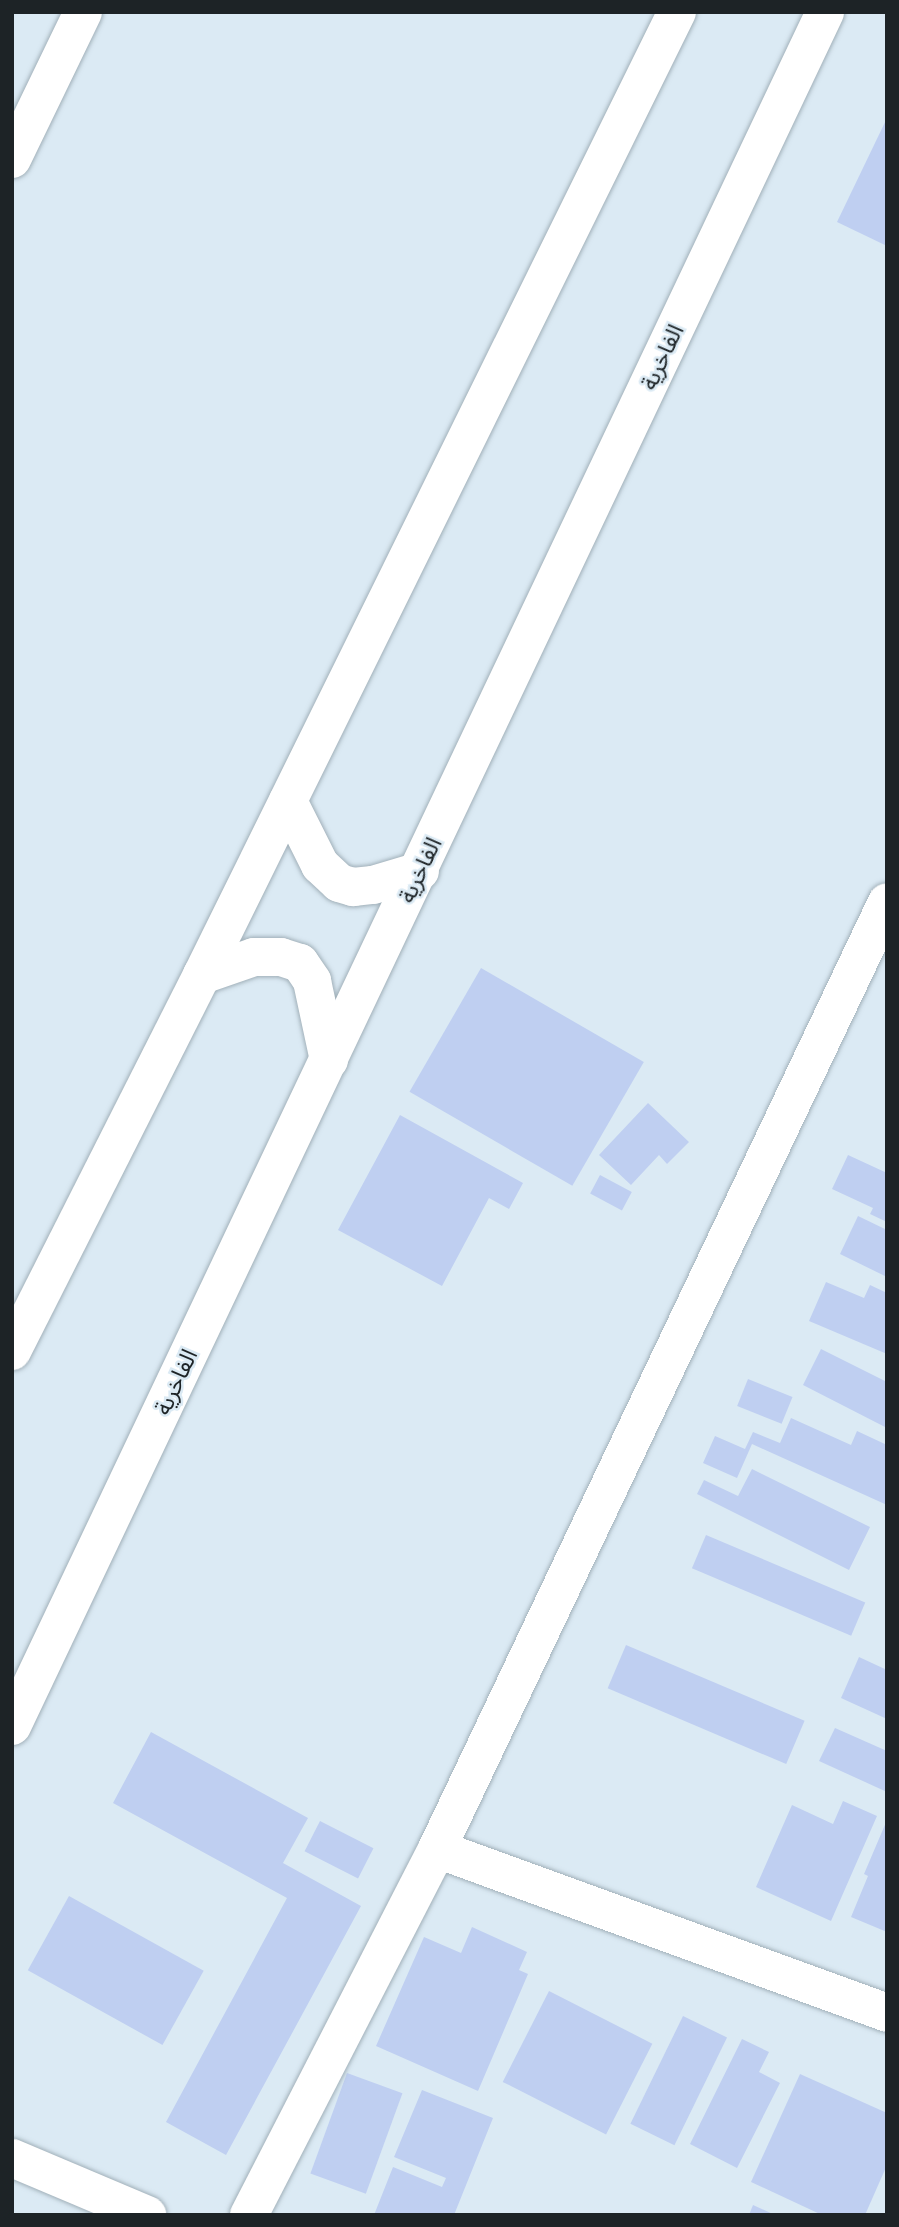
<!DOCTYPE html>
<meta charset="utf-8">
<style>
body{margin:0}
#map{position:relative;width:899px;height:2227px;overflow:hidden;background:#dbeaf4;font-family:Cabin,"Noto Sans Arabic",sans-serif}
div>[style]{position:absolute}
[style*='--x']{left:calc(var(--x)*1px);top:calc(var(--y)*1px);width:calc(var(--w)*1px);rotate:calc(var(--a)*1deg)}
.building>*{inset:0;background:#bfcff1;transform-origin:0 0}
.roads{filter:drop-shadow(0 0 2px #a1b0b9) drop-shadow(0 0 2px #a1b0b9)}
.street>*{height:38px;margin:-19px;padding:0 19px;transform-origin:19px;border-radius:19px;background:#fff}
.secondary>*{height:38px;margin:-19px;padding:0 19px;transform-origin:19px;border-radius:19px;background:#fff}
.primary>*{height:38px;margin:-19px;padding:0 19px;transform-origin:19px;border-radius:19px;background:#fff}
span{translate:-50% -50%;white-space:nowrap;text-align:center;line-height:1.15;-webkit-text-stroke:5px #dbeaf4;paint-order:stroke}
.street-label{font-size:23px;color:#1d2326}
.frame{position:absolute;inset:0;border:14px solid #1d2326;pointer-events:none}
</style>
<div id="map">
<div class="building">
<div style="clip-path:polygon(887px 118px,887px 246px,837px 222px)"></div>
<div style="left:481px;top:968px;width:188px;height:143px;rotate:30deg"></div>
<div style="clip-path:polygon(648px 1103px,689px 1142px,667px 1164px,659px 1155px,631px 1185px,599px 1155px)"></div>
<div style="clip-path:polygon(400px 1115px,523px 1183px,509px 1209px,489px 1198px,442px 1286px,338px 1230px)"></div>
<div style="clip-path:polygon(848px 1155px,887px 1173px,887px 1222px,870px 1214px,873px 1208px,832px 1189px)"></div>
<div style="left:600px;top:1175px;width:36px;height:21px;rotate:28deg"></div>
<div style="clip-path:polygon(858px 1216px,887px 1230px,887px 1277px,840px 1254px)"></div>
<div style="clip-path:polygon(826px 1282px,864px 1298px,870px 1285px,887px 1293px,887px 1354px,809px 1321px)"></div>
<div style="clip-path:polygon(821px 1349px,887px 1382px,887px 1428px,803px 1385px)"></div>
<div style="left:748px;top:1379px;width:48px;height:29px;rotate:22deg"></div>
<div style="clip-path:polygon(791px 1418px,851px 1445px,857px 1431px,887px 1445px,887px 1505px,752px 1444px,737px 1478px,703px 1463px,715px 1436px,745px 1449px,753px 1432px,780px 1443px)"></div>
<div style="clip-path:polygon(752px 1469px,870px 1527px,849px 1570px,697px 1494px,704px 1480px,738px 1496px)"></div>
<div style="left:706px;top:1535px;width:173px;height:36px;rotate:23deg"></div>
<div style="left:626px;top:1645px;width:194px;height:47px;rotate:23deg"></div>
<div style="clip-path:polygon(859px 1657px,887px 1670px,887px 1719px,841px 1698px)"></div>
<div style="clip-path:polygon(835px 1728px,887px 1751px,887px 1792px,819px 1761px)"></div>
<div style="clip-path:polygon(151px 1732px,308px 1818px,283px 1863px,361px 1906px,226px 2155px,166px 2122px,287px 1898px,113px 1803px)"></div>
<div style="clip-path:polygon(843px 1801px,877px 1816px,831px 1921px,756px 1887px,792px 1805px,833px 1824px)"></div>
<div style="clip-path:polygon(887px 1820px,887px 1932px,851px 1917px,868px 1876px,864px 1874px)"></div>
<div style="left:320px;top:1821px;width:60px;height:34px;rotate:27deg"></div>
<div style="left:69px;top:1896px;width:154px;height:85px;rotate:29deg"></div>
<div style="clip-path:polygon(472px 1927px,527px 1952px,519px 1970px,528px 1974px,478px 2091px,376px 2046px,424px 1937px,461px 1953px)"></div>
<div style="left:549px;top:1991px;width:116px;height:102px;rotate:27deg"></div>
<div style="left:683px;top:2016px;width:49px;height:120px;rotate:26deg"></div>
<div style="clip-path:polygon(742px 2039px,769px 2052px,759px 2072px,780px 2083px,737px 2168px,690px 2144px)"></div>
<div style="left:347px;top:2073px;width:59px;height:107px;rotate:20deg"></div>
<div style="clip-path:polygon(800px 2074px,887px 2113px,887px 2165px,865px 2215px,822px 2215px,751px 2182px)"></div>
<div style="clip-path:polygon(422px 2090px,493px 2118px,454px 2215px,374px 2215px,393px 2167px,442px 2187px,446px 2178px,394px 2157px)"></div>
<div style="clip-path:polygon(753px 2205px,775px 2215px,749px 2215px)"></div>
</div>
<div class="roads">
<div class="street">
<div style="--x:437;--y:1849;--w:479;--a:20"></div>
<div style="--x:12;--y:2158;--w:147;--a:22.9"></div>
<div style="--x:249;--y:2215;--w:411;--a:-62.8"></div>
<div style="--x:437;--y:1849;--w:1048;--a:-64.58"></div>
</div>
<div class="secondary">
<div style="--x:288;--y:801;--w:72;--a:63.4"></div>
<div style="--x:320;--y:865;--w:26;--a:43"></div>
<div style="--x:339;--y:883;--w:15;--a:16"></div>
<div style="--x:353;--y:887;--w:20;--a:-6"></div>
<div style="--x:373;--y:885;--w:49;--a:-16.6"></div>
<div style="--x:202;--y:975;--w:55;--a:-19.1"></div>
<div style="--x:254;--y:957;--w:27;--a:0"></div>
<div style="--x:281;--y:957;--w:20;--a:18"></div>
<div style="--x:300;--y:963;--w:22;--a:56"></div>
<div style="--x:312;--y:981;--w:81;--a:77.9"></div>
<div style="--x:12;--y:1351;--w:421;--a:-63.2"></div>
<div style="--x:202;--y:975;--w:1074;--a:-63.75"></div>
<div style="--x:12;--y:1726;--w:1897;--a:-64.62"></div>
</div>
<div class="primary">
<div style="--x:12;--y:159;--w:163;--a:-64.2"></div>
</div>
</div>
<div class="street-label">
<span style="left:662px;top:357px;rotate:-65deg">الفاخرية</span>
<span style="left:420px;top:870px;rotate:-65deg">الفاخرية</span>
<span style="left:176px;top:1382px;rotate:-65deg">الفاخرية</span>
</div>
<div class="frame"></div>
</div>
